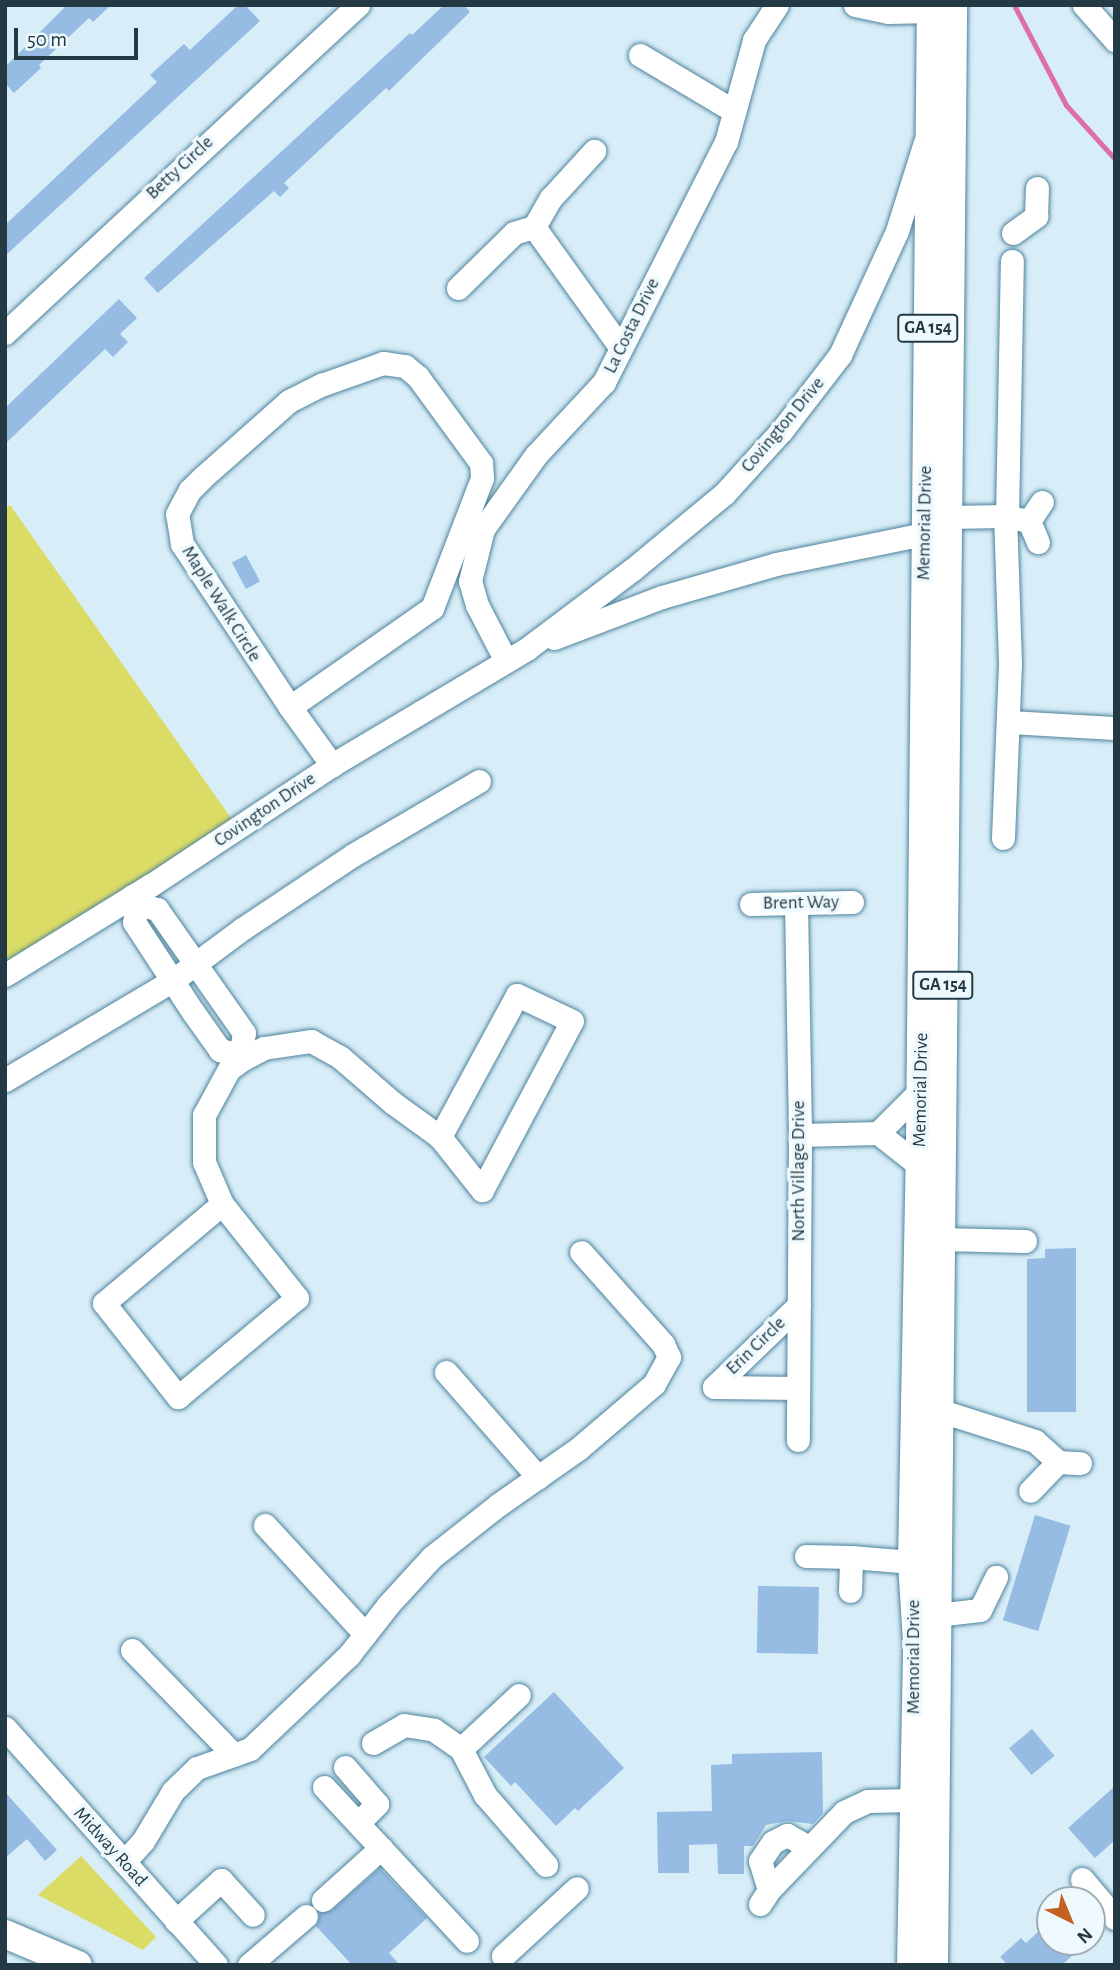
<!DOCTYPE html>
<style>
body{margin:0}
#map{position:relative;width:1120px;height:1970px;overflow:hidden;background:#d7edf8;font-family:"Alegreya Sans",sans-serif}
div>[style]{position:absolute}
[style*='--x']{left:calc(var(--x)*1px);top:calc(var(--y)*1px);width:calc(var(--w)*1px);rotate:calc(var(--a)*1deg)}
.green>*{inset:0;background:#dbdc66}
.stream>*{height:5px;margin:-2.5px;padding:0 2.5px;transform-origin:2.5px;border-radius:2.5px;background:#dd6ea8}
.building>*{inset:0;background:#96bce3;transform-origin:0 0}
.roads{filter:drop-shadow(0 0 2px #4d839c) drop-shadow(0 0 2px #4d839c)}
.minor>*{height:23px;margin:-11.5px;padding:0 11.5px;transform-origin:11.5px;border-radius:11.5px;background:#fff}
.major>*{height:28px;margin:-14px;padding:0 14px;transform-origin:14px;border-radius:14px;background:#fff}
span{translate:-50% -50%;white-space:nowrap;text-align:center;line-height:1.15;-webkit-text-stroke:7px #eef9fe;paint-order:stroke}
.shield-label span{padding:2px 5px;background:#eef9fe;border:2px solid;border-radius:5px;-webkit-text-stroke-width:0}
.shield-label{font-size:18px;color:#233a44;font-weight:700}
.street-label{font-size:19px;color:#233a44}
.frame{position:absolute;inset:0;border:7px solid #233a44;pointer-events:none}
.north{position:absolute;left:1036px;top:1886px;width:70px;height:70px;box-sizing:border-box;background:#eef9fe;border:2px solid #9dadb4;border-radius:50%;rotate:137deg;font-size:19px;font-weight:700;line-height:28px;text-align:center;color:#233a44}
.north::after{content:'';display:block;margin:auto;width:24px;height:32px;background:#c26120;clip-path:polygon(50% 0,100% 100%,50% 72%,0 100%)}
.scale{position:absolute;left:14px;top:28px;width:124px;height:32px;box-sizing:border-box;border:4px solid #233a44;border-top:0;padding-left:9px;font-size:21px;line-height:24px;white-space:nowrap;color:#233a44;-webkit-text-stroke:5px #eef9fe;paint-order:stroke}
</style>
<div id="map">
<div class="green">
<div style="clip-path:polygon(10px 505px,241px 832px,5px 981px,5px 509px)"></div>
<div style="clip-path:polygon(81px 1856px,156px 1937px,143px 1950px,38px 1895px)"></div>
</div>
<div class="stream">
<div style="--x:1014;--y:5;--w:113;--a:62.5"></div>
<div style="--x:1066;--y:105;--w:73;--a:47.8"></div>
</div>
<div class="building">
<div style="clip-path:polygon(67px 5px,111px 5px,93px 22px,89px 18px,39px 65px,41px 68px,14px 93px,5px 83px,5px 67px)"></div>
<div style="clip-path:polygon(238px 5px,245px 5px,260px 21px,5px 256px,5px 225px,157px 82px,150px 75px,184px 44px,190px 50px)"></div>
<div style="clip-path:polygon(444px 5px,464px 5px,470px 12px,389px 91px,386px 88px,284px 183px,289px 188px,280px 197px,274px 191px,158px 293px,144px 278px,410px 33px,412px 35px)"></div>
<div style="clip-path:polygon(119px 299px,137px 318px,120px 334px,128px 342px,113px 357px,105px 349px,5px 444px,5px 408px)"></div>
<div style="left:246px;top:555px;width:30px;height:16px;rotate:62deg"></div>
<div style="clip-path:polygon(1076px 1248px,1076px 1412px,1027px 1412px,1027px 1259px,1045px 1258px,1045px 1249px)"></div>
<div style="left:1035px;top:1515px;width:37px;height:110px;rotate:17deg"></div>
<div style="left:758px;top:1586px;width:61px;height:67px;rotate:1deg"></div>
<div style="clip-path:polygon(554px 1692px,624px 1768px,578px 1811px,575px 1808px,556px 1826px,515px 1782px,511px 1786px,484px 1757px)"></div>
<div style="left:1032px;top:1729px;width:35px;height:30px;rotate:50deg"></div>
<div style="clip-path:polygon(822px 1752px,823px 1813px,813px 1824px,787px 1821px,766px 1825px,753px 1846px,744px 1846px,744px 1874px,718px 1874px,717px 1844px,689px 1845px,689px 1873px,658px 1873px,657px 1812px,712px 1811px,711px 1765px,732px 1764px,732px 1754px)"></div>
<div style="clip-path:polygon(1115px 1786px,1115px 1840px,1095px 1858px,1068px 1828px)"></div>
<div style="clip-path:polygon(5px 1792px,57px 1850px,45px 1861px,27px 1839px,5px 1858px)"></div>
<div style="clip-path:polygon(380px 1868px,427px 1918px,389px 1953px,400px 1965px,352px 1965px,316px 1926px,320px 1913px,332px 1910px)"></div>
<div style="clip-path:polygon(1050px 1921px,1050px 1942px,1087px 1942px,1062px 1965px,1008px 1965px,1000px 1957px,1021px 1938px,1026px 1943px)"></div>
</div>
<div class="roads">
<div class="minor">
<div style="--x:855;--y:5;--w:34;--a:12"></div>
<div style="--x:888;--y:12;--w:43;--a:-1.3"></div>
<div style="--x:1084;--y:5;--w:47;--a:48.5"></div>
<div style="--x:640;--y:55;--w:109;--a:30.8"></div>
<div style="--x:534;--y:227;--w:149;--a:54.3"></div>
<div style="--x:1013;--y:233;--w:29;--a:-36"></div>
<div style="--x:1036;--y:216;--w:28;--a:-88"></div>
<div style="--x:458;--y:288;--w:78;--a:-44.5"></div>
<div style="--x:514;--y:233;--w:21;--a:-17"></div>
<div style="--x:534;--y:227;--w:34;--a:-60"></div>
<div style="--x:551;--y:198;--w:64;--a:-47.5"></div>
<div style="--x:5;--y:333;--w:482;--a:-42.9"></div>
<div style="--x:383;--y:363;--w:22;--a:8"></div>
<div style="--x:405;--y:366;--w:17;--a:40"></div>
<div style="--x:418;--y:377;--w:107;--a:53.8"></div>
<div style="--x:481;--y:463;--w:15;--a:86"></div>
<div style="--x:482;--y:478;--w:139;--a:111"></div>
<div style="--x:432;--y:608;--w:173;--a:145.1"></div>
<div style="--x:290;--y:707;--w:196;--a:-123.5"></div>
<div style="--x:182;--y:544;--w:30;--a:-99"></div>
<div style="--x:177;--y:514;--w:27;--a:-62"></div>
<div style="--x:190;--y:490;--w:18;--a:-45"></div>
<div style="--x:203;--y:477;--w:115;--a:-41.5"></div>
<div style="--x:289;--y:401;--w:36;--a:-27"></div>
<div style="--x:321;--y:385;--w:66;--a:-19.5"></div>
<div style="--x:1007;--y:517;--w:256;--a:-88.9"></div>
<div style="--x:1029;--y:521;--w:23;--a:67"></div>
<div style="--x:554;--y:638;--w:116;--a:-20.8"></div>
<div style="--x:662;--y:597;--w:119;--a:-16.1"></div>
<div style="--x:776;--y:564;--w:151;--a:-11.5"></div>
<div style="--x:924;--y:534;--w:29;--a:-36"></div>
<div style="--x:947;--y:517;--w:58;--a:-1"></div>
<div style="--x:1005;--y:516;--w:25;--a:12"></div>
<div style="--x:1029;--y:521;--w:23;--a:-56"></div>
<div style="--x:506;--y:661;--w:63;--a:-117.4"></div>
<div style="--x:477;--y:605;--w:25;--a:-106"></div>
<div style="--x:470;--y:581;--w:54;--a:-76"></div>
<div style="--x:483;--y:529;--w:91;--a:-54.4"></div>
<div style="--x:536;--y:455;--w:100;--a:-47"></div>
<div style="--x:604;--y:382;--w:269;--a:-63.1"></div>
<div style="--x:726;--y:142;--w:106;--a:-74.6"></div>
<div style="--x:754;--y:40;--w:42;--a:-56.7"></div>
<div style="--x:290;--y:707;--w:72;--a:54.1"></div>
<div style="--x:1008;--y:722;--w:103;--a:3.3"></div>
<div style="--x:1003;--y:838;--w:174;--a:-87.7"></div>
<div style="--x:1010;--y:664;--w:148;--a:-91.9"></div>
<div style="--x:132;--y:896;--w:9;--a:58"></div>
<div style="--x:137;--y:904;--w:18;--a:99"></div>
<div style="--x:134;--y:922;--w:108;--a:56.8"></div>
<div style="--x:193;--y:1012;--w:47;--a:54.6"></div>
<div style="--x:220;--y:1050;--w:21;--a:14"></div>
<div style="--x:796;--y:903;--w:232;--a:89"></div>
<div style="--x:800;--y:1135;--w:305;--a:90.4"></div>
<div style="--x:137;--y:904;--w:21;--a:14"></div>
<div style="--x:157;--y:909;--w:151;--a:54.9"></div>
<div style="--x:244;--y:1033;--w:22;--a:100"></div>
<div style="--x:240;--y:1055;--w:5;--a:53"></div>
<div style="--x:243;--y:1059;--w:17;--a:144"></div>
<div style="--x:229;--y:1069;--w:52;--a:118.5"></div>
<div style="--x:204;--y:1115;--w:47;--a:90"></div>
<div style="--x:204;--y:1162;--w:46;--a:66.8"></div>
<div style="--x:222;--y:1204;--w:154;--a:140"></div>
<div style="--x:104;--y:1303;--w:120;--a:51.8"></div>
<div style="--x:178;--y:1397;--w:155;--a:-39.8"></div>
<div style="--x:297;--y:1298;--w:120;--a:-128.6"></div>
<div style="--x:751;--y:904;--w:101;--a:-1.1"></div>
<div style="--x:5;--y:975;--w:172;--a:-31.7"></div>
<div style="--x:151;--y:885;--w:217;--a:-33.5"></div>
<div style="--x:332;--y:765;--w:228;--a:-30.8"></div>
<div style="--x:528;--y:648;--w:130;--a:-36.9"></div>
<div style="--x:632;--y:570;--w:119;--a:-39.6"></div>
<div style="--x:724;--y:494;--w:86;--a:-47.8"></div>
<div style="--x:782;--y:430;--w:95;--a:-52.3"></div>
<div style="--x:840;--y:355;--w:136;--a:-65.3"></div>
<div style="--x:897;--y:231;--w:93;--a:-72.5"></div>
<div style="--x:243;--y:1059;--w:24;--a:-28"></div>
<div style="--x:264;--y:1048;--w:48;--a:-8.5"></div>
<div style="--x:311;--y:1041;--w:33;--a:29"></div>
<div style="--x:340;--y:1057;--w:70;--a:41"></div>
<div style="--x:393;--y:1103;--w:58;--a:35.9"></div>
<div style="--x:440;--y:1137;--w:68;--a:51.6"></div>
<div style="--x:482;--y:1190;--w:191;--a:-62"></div>
<div style="--x:572;--y:1021;--w:61;--a:-154.7"></div>
<div style="--x:517;--y:995;--w:162;--a:118.5"></div>
<div style="--x:5;--y:1080;--w:194;--a:-30.7"></div>
<div style="--x:172;--y:981;--w:87;--a:-36.6"></div>
<div style="--x:242;--y:929;--w:133;--a:-33.7"></div>
<div style="--x:353;--y:855;--w:146;--a:-30.4"></div>
<div style="--x:878;--y:1133;--w:61;--a:-45"></div>
<div style="--x:800;--y:1135;--w:78;--a:-1.5"></div>
<div style="--x:878;--y:1133;--w:53;--a:38.2"></div>
<div style="--x:940;--y:1239;--w:85;--a:1.3"></div>
<div style="--x:446;--y:1372;--w:140;--a:48.8"></div>
<div style="--x:798;--y:1388;--w:84;--a:-179.3"></div>
<div style="--x:714;--y:1387;--w:118;--a:-44"></div>
<div style="--x:938;--y:1410;--w:102;--a:17.7"></div>
<div style="--x:1035;--y:1441;--w:31;--a:42"></div>
<div style="--x:1058;--y:1462;--w:40;--a:134"></div>
<div style="--x:1058;--y:1462;--w:22;--a:3"></div>
<div style="--x:265;--y:1525;--w:148;--a:47.5"></div>
<div style="--x:806;--y:1556;--w:45;--a:1.3"></div>
<div style="--x:850;--y:1591;--w:34;--a:-88"></div>
<div style="--x:851;--y:1557;--w:61;--a:4.7"></div>
<div style="--x:936;--y:1615;--w:44;--a:-6.5"></div>
<div style="--x:980;--y:1610;--w:37;--a:-64"></div>
<div style="--x:132;--y:1650;--w:146;--a:45.8"></div>
<div style="--x:5;--y:1728;--w:317;--a:48.3"></div>
<div style="--x:373;--y:1743;--w:36;--a:-30"></div>
<div style="--x:404;--y:1725;--w:30;--a:9"></div>
<div style="--x:434;--y:1730;--w:33;--a:35"></div>
<div style="--x:461;--y:1749;--w:52;--a:62.4"></div>
<div style="--x:485;--y:1795;--w:93;--a:48.9"></div>
<div style="--x:461;--y:1749;--w:79;--a:-43"></div>
<div style="--x:345;--y:1767;--w:49;--a:49.1"></div>
<div style="--x:377;--y:1804;--w:27;--a:135"></div>
<div style="--x:324;--y:1787;--w:210;--a:47.1"></div>
<div style="--x:124;--y:1862;--w:28;--a:-48"></div>
<div style="--x:143;--y:1841;--w:58;--a:-59"></div>
<div style="--x:173;--y:1791;--w:33;--a:-44"></div>
<div style="--x:197;--y:1768;--w:56;--a:-19.7"></div>
<div style="--x:250;--y:1749;--w:137;--a:-43.5"></div>
<div style="--x:349;--y:1655;--w:63;--a:-52"></div>
<div style="--x:388;--y:1605;--w:65;--a:-47.5"></div>
<div style="--x:432;--y:1557;--w:84;--a:-38.2"></div>
<div style="--x:498;--y:1505;--w:98;--a:-35"></div>
<div style="--x:578;--y:1449;--w:100;--a:-40.5"></div>
<div style="--x:654;--y:1384;--w:31;--a:-61"></div>
<div style="--x:669;--y:1357;--w:14;--a:-115"></div>
<div style="--x:663;--y:1344;--w:123;--a:-131.7"></div>
<div style="--x:1082;--y:1879;--w:51;--a:49.8"></div>
<div style="--x:769;--y:1890;--w:30;--a:-107"></div>
<div style="--x:760;--y:1861;--w:23;--a:-56"></div>
<div style="--x:773;--y:1842;--w:16;--a:-27"></div>
<div style="--x:787;--y:1835;--w:26;--a:29"></div>
<div style="--x:323;--y:1900;--w:78;--a:-41.9"></div>
<div style="--x:760;--y:1904;--w:17;--a:-57"></div>
<div style="--x:769;--y:1890;--w:108;--a:-46.1"></div>
<div style="--x:844;--y:1812;--w:26;--a:-25"></div>
<div style="--x:868;--y:1801;--w:44;--a:-1.3"></div>
<div style="--x:176;--y:1921;--w:61;--a:-42.3"></div>
<div style="--x:221;--y:1880;--w:47;--a:47.6"></div>
<div style="--x:503;--y:1956;--w:100;--a:-42.6"></div>
<div style="--x:249;--y:1965;--w:75;--a:-40.7"></div>
</div>
<div class="major">
<div style="--x:5;--y:1934;--w:79;--a:23"></div>
<div style="--x:911;--y:1965;--w:323;--a:-88.9"></div>
<div style="--x:917;--y:1642;--w:80;--a:-93.6"></div>
<div style="--x:912;--y:1562;--w:420;--a:-88.9"></div>
<div style="--x:920;--y:1142;--w:1137;--a:-89.45"></div>
<div style="--x:934;--y:1965;--w:1960;--a:-89.44"></div>
</div>
</div>
<div class="shield-label">
<span style="left:928px;top:328px">GA 154</span>
<span style="left:943px;top:985px">GA 154</span>
</div>
<div class="street-label">
<span style="left:180px;top:168px;rotate:-43deg">Betty Circle</span>
<span style="left:632px;top:326px;rotate:-64deg">La Costa Drive</span>
<span style="left:783px;top:425px;rotate:-50deg">Covington Drive</span>
<span style="left:925px;top:523px;rotate:-89deg">Memorial Drive</span>
<span style="left:221px;top:604px;rotate:58deg">Maple Walk Circle</span>
<span style="left:265px;top:810px;rotate:-34deg">Covington Drive</span>
<span style="left:801px;top:903px;rotate:-1deg">Brent Way</span>
<span style="left:921px;top:1090px;rotate:-89deg">Memorial Drive</span>
<span style="left:799px;top:1171px;rotate:-90deg">North Village Drive</span>
<span style="left:756px;top:1346px;rotate:-44deg">Erin Circle</span>
<span style="left:914px;top:1657px;rotate:-90deg">Memorial Drive</span>
<span style="left:110px;top:1847px;rotate:48deg">Midway Road</span>
</div>
<div class="frame"></div>
<div class="north">N</div>
<div class="scale">50 m</div>
</div>
